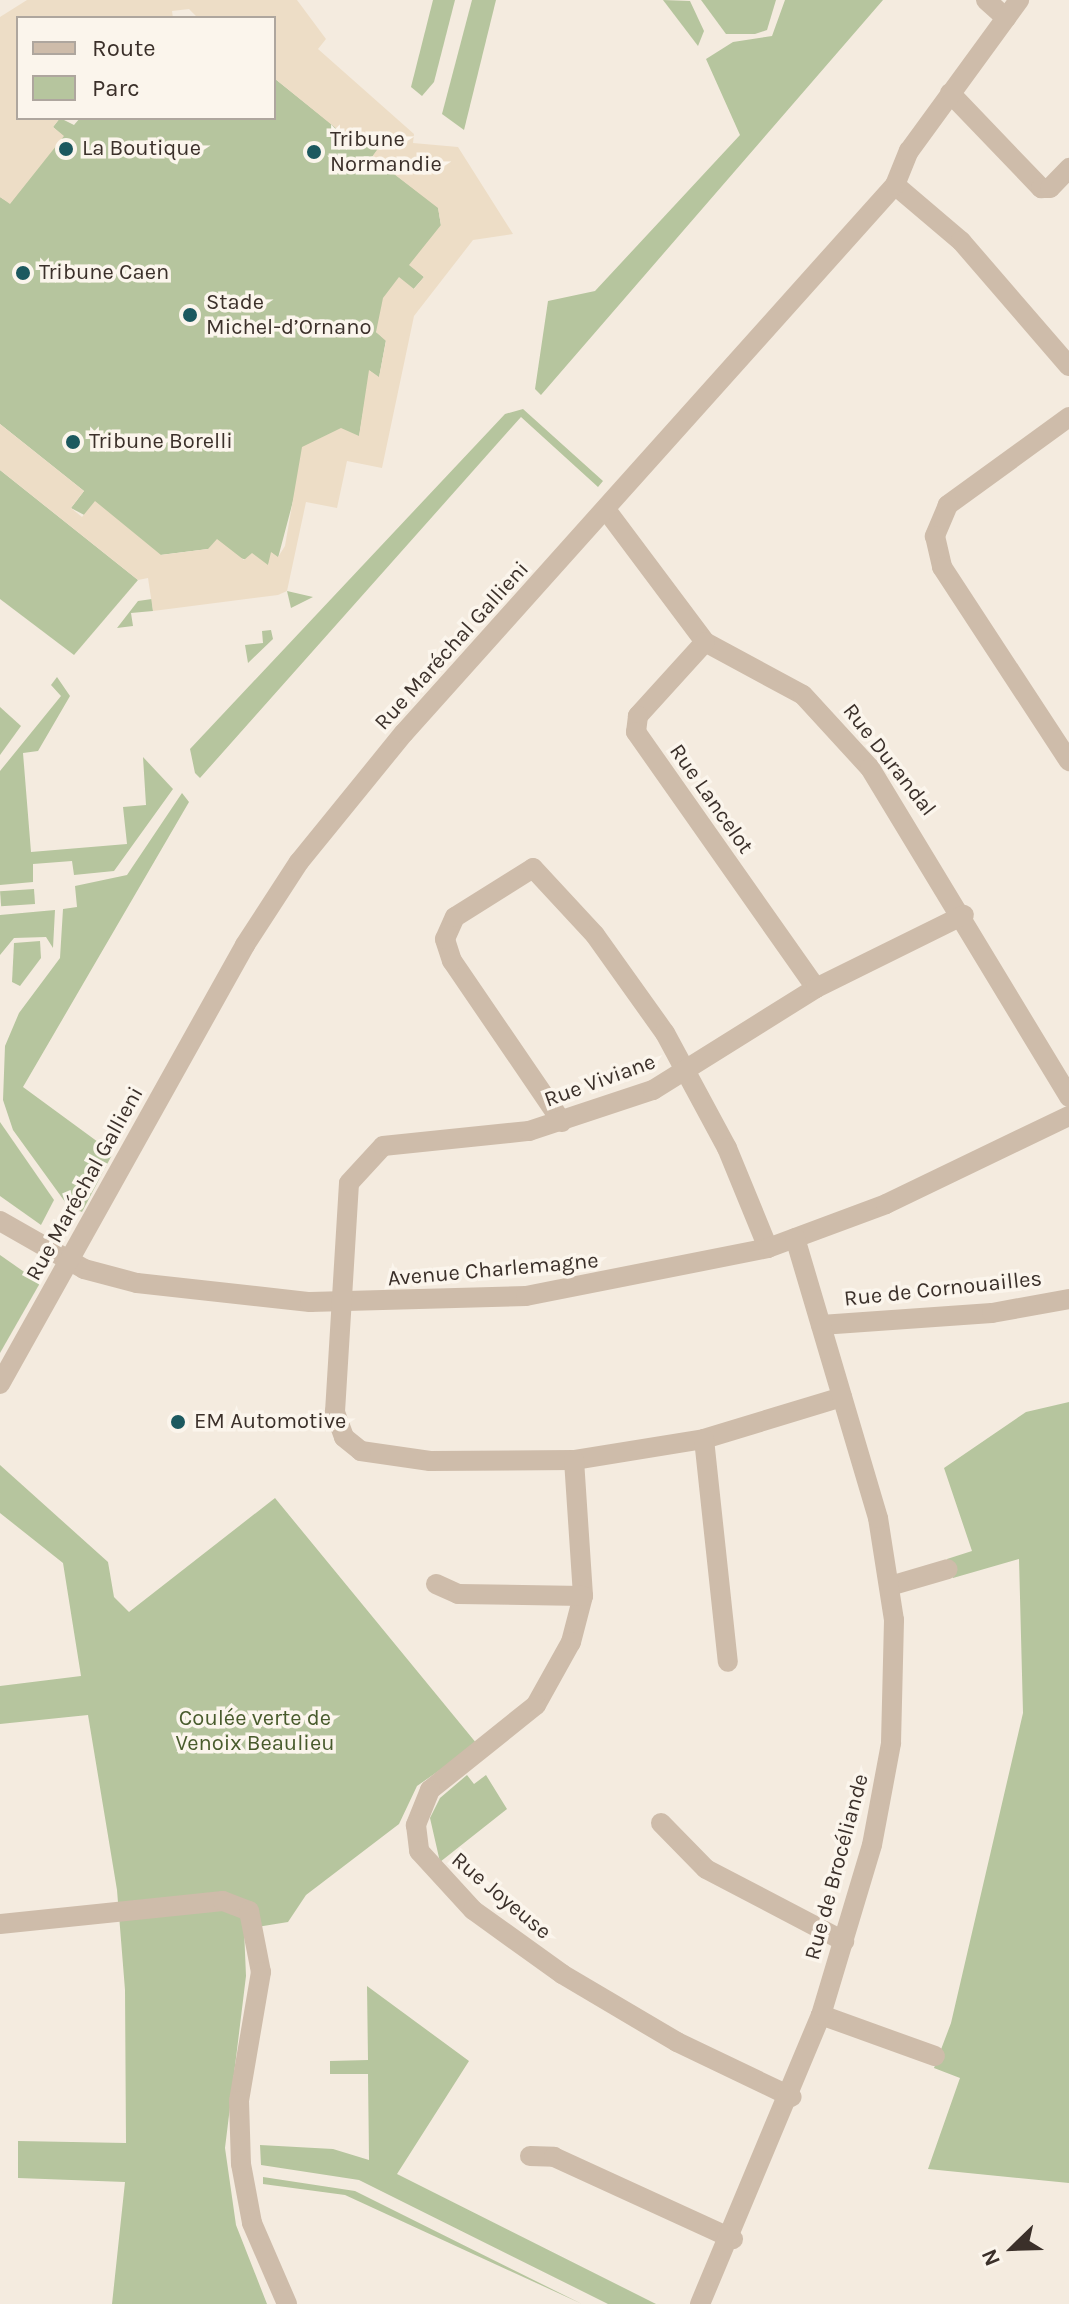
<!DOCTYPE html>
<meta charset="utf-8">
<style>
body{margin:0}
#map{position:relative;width:1069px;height:2304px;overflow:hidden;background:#f4ebdf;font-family:Karla,sans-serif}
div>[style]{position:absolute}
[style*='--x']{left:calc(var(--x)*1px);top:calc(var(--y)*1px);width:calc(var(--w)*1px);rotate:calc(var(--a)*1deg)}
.green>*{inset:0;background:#b6c59e;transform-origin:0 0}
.plaza>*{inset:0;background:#edddc6}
.minor>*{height:20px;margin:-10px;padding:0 10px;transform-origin:10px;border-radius:10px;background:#cebcaa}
.dots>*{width:22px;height:22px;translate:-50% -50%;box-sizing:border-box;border:4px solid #fbf5ec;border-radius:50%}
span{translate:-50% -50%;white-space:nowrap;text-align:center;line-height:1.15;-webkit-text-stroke:7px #fbf5ec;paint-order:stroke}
.poi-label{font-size:22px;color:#3b302a}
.left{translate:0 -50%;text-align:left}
.street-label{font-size:22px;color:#3b302a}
.park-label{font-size:22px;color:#485b2c}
.legend{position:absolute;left:16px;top:16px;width:260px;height:104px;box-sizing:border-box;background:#fbf5ec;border:2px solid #aea69e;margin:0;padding:10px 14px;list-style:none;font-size:24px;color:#3b302a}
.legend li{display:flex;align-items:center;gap:16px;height:40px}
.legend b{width:40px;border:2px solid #aea69e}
.north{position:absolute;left:973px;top:2208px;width:80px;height:80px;-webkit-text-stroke:6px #fbf5ec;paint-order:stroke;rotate:247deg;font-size:22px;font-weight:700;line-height:32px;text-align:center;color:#3b302a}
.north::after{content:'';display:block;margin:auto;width:28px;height:36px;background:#3b302a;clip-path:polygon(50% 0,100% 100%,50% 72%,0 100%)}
</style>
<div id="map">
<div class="green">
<div style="clip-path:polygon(433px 0,455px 0,434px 82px,422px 96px,411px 87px)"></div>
<div style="clip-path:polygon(472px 0,496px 0,464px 130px,442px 114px)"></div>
<div style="clip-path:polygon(663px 0,690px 1px,704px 31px,698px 46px)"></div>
<div style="clip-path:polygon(701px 0,776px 0,767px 30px,755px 34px,726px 34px)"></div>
<div style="clip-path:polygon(785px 0,883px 0,541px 395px,535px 389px,548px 301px,595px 291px,740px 135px,706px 59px,733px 42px,772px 36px)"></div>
<div style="clip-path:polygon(274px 78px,359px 146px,372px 131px,385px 141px,372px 157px,438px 207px,441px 226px,410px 265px,424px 277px,376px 332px,386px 340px,379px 378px,370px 371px,359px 437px,297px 486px,278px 558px,272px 553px,268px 566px,208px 549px,160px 555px,71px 508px,84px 491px,0 424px,0 197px,10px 203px,63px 136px,53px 127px,60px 118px,74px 125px,80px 118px,274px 118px)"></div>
<div style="clip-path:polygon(523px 409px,603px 481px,598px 487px,521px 417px,200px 778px,195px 773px,190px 749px,505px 414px)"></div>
<div style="clip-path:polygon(0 470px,138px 580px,74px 655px,0 599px)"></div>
<div style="clip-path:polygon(287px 591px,313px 597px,291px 608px)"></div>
<div style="clip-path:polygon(152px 599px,153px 611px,131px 613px,133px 626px,117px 628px,138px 601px)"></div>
<div style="clip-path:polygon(271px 630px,273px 639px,248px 663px,245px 645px,263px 643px,262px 631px)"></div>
<div style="clip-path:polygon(57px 677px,70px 696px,38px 751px,23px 753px,31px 852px,127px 844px,123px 807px,146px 805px,143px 757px,173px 789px,114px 871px,74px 875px,72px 861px,33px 864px,33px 882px,0 885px,0 771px,61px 696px,51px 685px)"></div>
<div style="clip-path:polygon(0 707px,21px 726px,0 755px)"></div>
<div style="clip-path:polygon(182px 793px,189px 802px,23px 1087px,113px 1153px,82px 1212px,68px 1206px,13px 1130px,3px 1100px,5px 1046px,19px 1013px,60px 958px,63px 909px,77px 907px,75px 886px,127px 875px)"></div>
<div style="left:34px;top:889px;width:15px;height:34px;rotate:86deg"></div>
<div style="clip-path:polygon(55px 910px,53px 948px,46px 937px,14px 938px,0 955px,0 915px)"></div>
<div style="clip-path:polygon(40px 941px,41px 958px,20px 986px,12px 982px,14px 943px)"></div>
<div style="clip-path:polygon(0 1122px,54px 1200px,41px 1225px,0 1196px)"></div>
<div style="clip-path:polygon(0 1255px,40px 1283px,0 1353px)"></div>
<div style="clip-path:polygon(1069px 1402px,1069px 2183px,928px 2169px,960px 2078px,934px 2068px,951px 2023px,1023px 1713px,1019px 1559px,953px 1578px,947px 1559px,972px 1551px,944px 1468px,1026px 1412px)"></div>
<div style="clip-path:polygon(0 1465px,108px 1562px,114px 1597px,129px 1612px,275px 1498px,477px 1744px,417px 1786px,399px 1824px,306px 1895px,288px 1922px,244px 1929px,246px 1976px,225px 2148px,236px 2225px,267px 2304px,112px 2304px,125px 2182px,18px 2178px,18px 2141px,126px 2143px,125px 1990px,117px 1890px,88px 1715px,0 1724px,0 1686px,81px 1676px,63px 1563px,0 1513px)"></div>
<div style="clip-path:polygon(467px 1775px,474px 1784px,486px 1775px,507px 1809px,440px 1862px,430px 1818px,440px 1798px)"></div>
<div style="clip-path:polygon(367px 1986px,469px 2061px,397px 2174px,656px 2304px,608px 2304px,359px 2180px,261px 2165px,260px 2145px,333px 2149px,369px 2160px,368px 2074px,330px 2074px,330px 2061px,368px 2060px)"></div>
<div style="clip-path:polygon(263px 2177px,355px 2191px,582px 2304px,345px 2195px,263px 2184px)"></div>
</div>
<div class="plaza">
<div style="clip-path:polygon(27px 0,297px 0,326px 39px,318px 49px,414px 134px,413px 143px,458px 147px,513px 234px,473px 240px,414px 316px,382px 468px,347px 461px,337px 508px,306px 502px,287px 591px,278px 595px,153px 611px,148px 578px,138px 580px,0 470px,0 424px,84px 491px,71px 508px,82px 517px,95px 501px,161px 555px,208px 549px,217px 539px,244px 560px,252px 553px,268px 565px,271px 552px,278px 557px,285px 546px,302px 447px,341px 428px,359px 436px,369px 370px,379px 377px,386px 341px,376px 332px,383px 298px,399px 277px,414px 289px,424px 277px,409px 265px,441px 225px,438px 208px,372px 157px,384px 140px,372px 131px,359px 147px,274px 78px,274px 18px,198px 18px,189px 9px,172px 11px,173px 18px,18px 18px,18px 118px,60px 118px,53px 127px,64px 136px,10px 204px,0 197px,0 17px)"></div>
</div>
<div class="minor">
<div style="--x:986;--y:0;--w:27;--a:42"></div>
<div style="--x:950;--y:93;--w:132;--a:46.2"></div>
<div style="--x:1041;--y:188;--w:9;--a:0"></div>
<div style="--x:1050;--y:188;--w:28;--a:-46"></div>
<div style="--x:895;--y:185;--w:87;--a:40.3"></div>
<div style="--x:961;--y:241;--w:165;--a:49.2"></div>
<div style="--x:1069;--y:417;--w:150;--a:144"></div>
<div style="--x:948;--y:505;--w:34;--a:113"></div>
<div style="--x:935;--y:536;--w:32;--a:77"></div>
<div style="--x:942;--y:567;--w:232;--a:56.8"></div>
<div style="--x:607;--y:511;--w:164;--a:53.2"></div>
<div style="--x:705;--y:642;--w:111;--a:28.4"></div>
<div style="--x:803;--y:695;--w:99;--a:47.5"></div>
<div style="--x:870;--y:768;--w:385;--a:58.8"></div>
<div style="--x:705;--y:642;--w:100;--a:132.2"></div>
<div style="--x:638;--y:716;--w:16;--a:97"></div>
<div style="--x:636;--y:732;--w:313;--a:54.9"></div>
<div style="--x:562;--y:1122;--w:195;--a:-124.3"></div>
<div style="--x:452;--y:961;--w:23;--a:-108"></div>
<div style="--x:445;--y:939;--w:24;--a:-66"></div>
<div style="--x:455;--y:917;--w:92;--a:-32.1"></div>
<div style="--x:533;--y:868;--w:91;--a:47.2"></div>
<div style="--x:595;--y:935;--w:120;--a:54.5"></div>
<div style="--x:665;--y:1033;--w:131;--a:61.7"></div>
<div style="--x:727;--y:1148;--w:108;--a:67.7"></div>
<div style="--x:0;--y:1221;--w:97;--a:29.7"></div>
<div style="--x:84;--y:1269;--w:55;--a:14.8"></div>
<div style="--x:137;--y:1283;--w:174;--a:6.3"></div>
<div style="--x:310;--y:1302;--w:216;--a:-1.6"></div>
<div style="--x:526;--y:1296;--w:247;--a:-11.2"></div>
<div style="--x:768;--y:1248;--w:126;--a:-20.4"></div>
<div style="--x:886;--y:1204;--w:203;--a:-25.7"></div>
<div style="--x:821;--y:1325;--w:171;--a:-4"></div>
<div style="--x:992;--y:1313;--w:78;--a:-10.3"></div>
<div style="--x:0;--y:1384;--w:503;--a:-60.83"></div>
<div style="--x:245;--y:945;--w:99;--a:-57"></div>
<div style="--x:299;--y:862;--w:166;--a:-50.9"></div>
<div style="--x:404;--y:733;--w:736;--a:-48.14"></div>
<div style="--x:895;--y:185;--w:37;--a:-68"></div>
<div style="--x:909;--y:151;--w:187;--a:-53.9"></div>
<div style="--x:842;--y:1397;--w:144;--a:163.1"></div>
<div style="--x:704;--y:1439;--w:132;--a:170.8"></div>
<div style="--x:574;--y:1460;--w:144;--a:179.6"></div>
<div style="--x:430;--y:1461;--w:70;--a:-171.8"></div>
<div style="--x:361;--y:1451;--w:22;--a:-141"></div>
<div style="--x:344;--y:1437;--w:27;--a:-110"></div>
<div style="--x:335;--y:1412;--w:229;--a:-86.5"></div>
<div style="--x:349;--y:1183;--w:50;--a:-47.4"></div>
<div style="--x:383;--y:1146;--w:147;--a:-5.9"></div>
<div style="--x:529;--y:1131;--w:131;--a:-18.3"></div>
<div style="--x:653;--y:1090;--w:192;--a:-32"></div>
<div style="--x:816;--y:988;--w:165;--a:-26.3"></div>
<div style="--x:704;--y:1439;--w:224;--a:83.9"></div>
<div style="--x:574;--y:1460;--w:136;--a:86.2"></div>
<div style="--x:583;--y:1596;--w:48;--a:104.6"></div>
<div style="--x:571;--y:1642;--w:72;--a:119.1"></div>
<div style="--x:536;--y:1705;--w:136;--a:141.3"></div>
<div style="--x:430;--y:1790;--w:38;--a:112"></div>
<div style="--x:416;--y:1825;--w:26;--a:83"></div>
<div style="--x:419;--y:1851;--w:80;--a:47.5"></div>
<div style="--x:473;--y:1910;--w:110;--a:35.7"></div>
<div style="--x:562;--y:1974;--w:134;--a:30.6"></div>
<div style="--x:677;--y:2042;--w:127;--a:25.6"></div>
<div style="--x:436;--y:1584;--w:24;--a:24"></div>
<div style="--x:458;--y:1594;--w:125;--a:0.9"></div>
<div style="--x:890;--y:1586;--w:60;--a:-16.3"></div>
<div style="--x:661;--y:1823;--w:64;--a:45.6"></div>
<div style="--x:706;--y:1869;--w:156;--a:27.6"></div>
<div style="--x:0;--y:1924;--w:224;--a:-5.9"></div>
<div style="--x:223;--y:1901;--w:28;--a:21"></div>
<div style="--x:249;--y:1911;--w:62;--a:78.9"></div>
<div style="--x:261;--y:1972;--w:131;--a:99.7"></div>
<div style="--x:239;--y:2101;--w:63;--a:88.2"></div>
<div style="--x:241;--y:2164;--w:60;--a:79.4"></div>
<div style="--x:252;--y:2223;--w:88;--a:66.6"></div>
<div style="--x:821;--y:2015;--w:121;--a:19.8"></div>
<div style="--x:530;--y:2156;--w:24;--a:2"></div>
<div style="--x:554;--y:2157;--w:197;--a:24.6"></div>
<div style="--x:700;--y:2304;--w:313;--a:-67.3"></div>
<div style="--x:821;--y:2015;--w:177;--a:-73.3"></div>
<div style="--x:872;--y:1845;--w:104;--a:-79.4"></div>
<div style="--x:891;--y:1743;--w:123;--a:-88.6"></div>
<div style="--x:894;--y:1620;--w:103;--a:-98.9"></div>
<div style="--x:878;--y:1518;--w:292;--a:-106.5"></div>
</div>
<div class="dots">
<div style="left:66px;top:149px;background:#1c595f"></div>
<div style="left:314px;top:152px;background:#1c595f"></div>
<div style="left:23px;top:273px;background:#1c595f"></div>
<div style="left:190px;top:315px;background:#1c595f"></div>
<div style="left:73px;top:442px;background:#1c595f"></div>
<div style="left:178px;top:1422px;background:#1c595f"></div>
</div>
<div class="poi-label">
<span class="left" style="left:330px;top:152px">Tribune<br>Normandie</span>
<span class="left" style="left:82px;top:149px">La Boutique</span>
<span class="left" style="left:39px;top:273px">Tribune Caen</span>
<span class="left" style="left:206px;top:315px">Stade<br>Michel-d’Ornano</span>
<span class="left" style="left:89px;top:442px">Tribune Borelli</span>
<span class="left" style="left:194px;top:1422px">EM Automotive</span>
</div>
<div class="street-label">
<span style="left:452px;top:646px;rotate:-48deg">Rue Maréchal Gallieni</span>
<span style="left:889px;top:760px;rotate:52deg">Rue Durandal</span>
<span style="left:711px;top:799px;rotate:55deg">Rue Lancelot</span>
<span style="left:600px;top:1081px;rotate:-20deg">Rue Viviane</span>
<span style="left:85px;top:1184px;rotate:-61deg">Rue Maréchal Gallieni</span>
<span style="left:493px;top:1270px;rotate:-5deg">Avenue Charlemagne</span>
<span style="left:943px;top:1289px;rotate:-6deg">Rue de Cornouailles</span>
<span style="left:837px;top:1867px;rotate:-75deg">Rue de Brocéliande</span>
<span style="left:501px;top:1896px;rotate:40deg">Rue Joyeuse</span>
</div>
<div class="park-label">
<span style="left:255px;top:1731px">Coulée verte de<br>Venoix Beaulieu</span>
</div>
<ul class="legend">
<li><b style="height:10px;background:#cebcaa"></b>Route</li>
<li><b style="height:22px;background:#b6c59e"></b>Parc</li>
</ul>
<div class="north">N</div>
</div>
